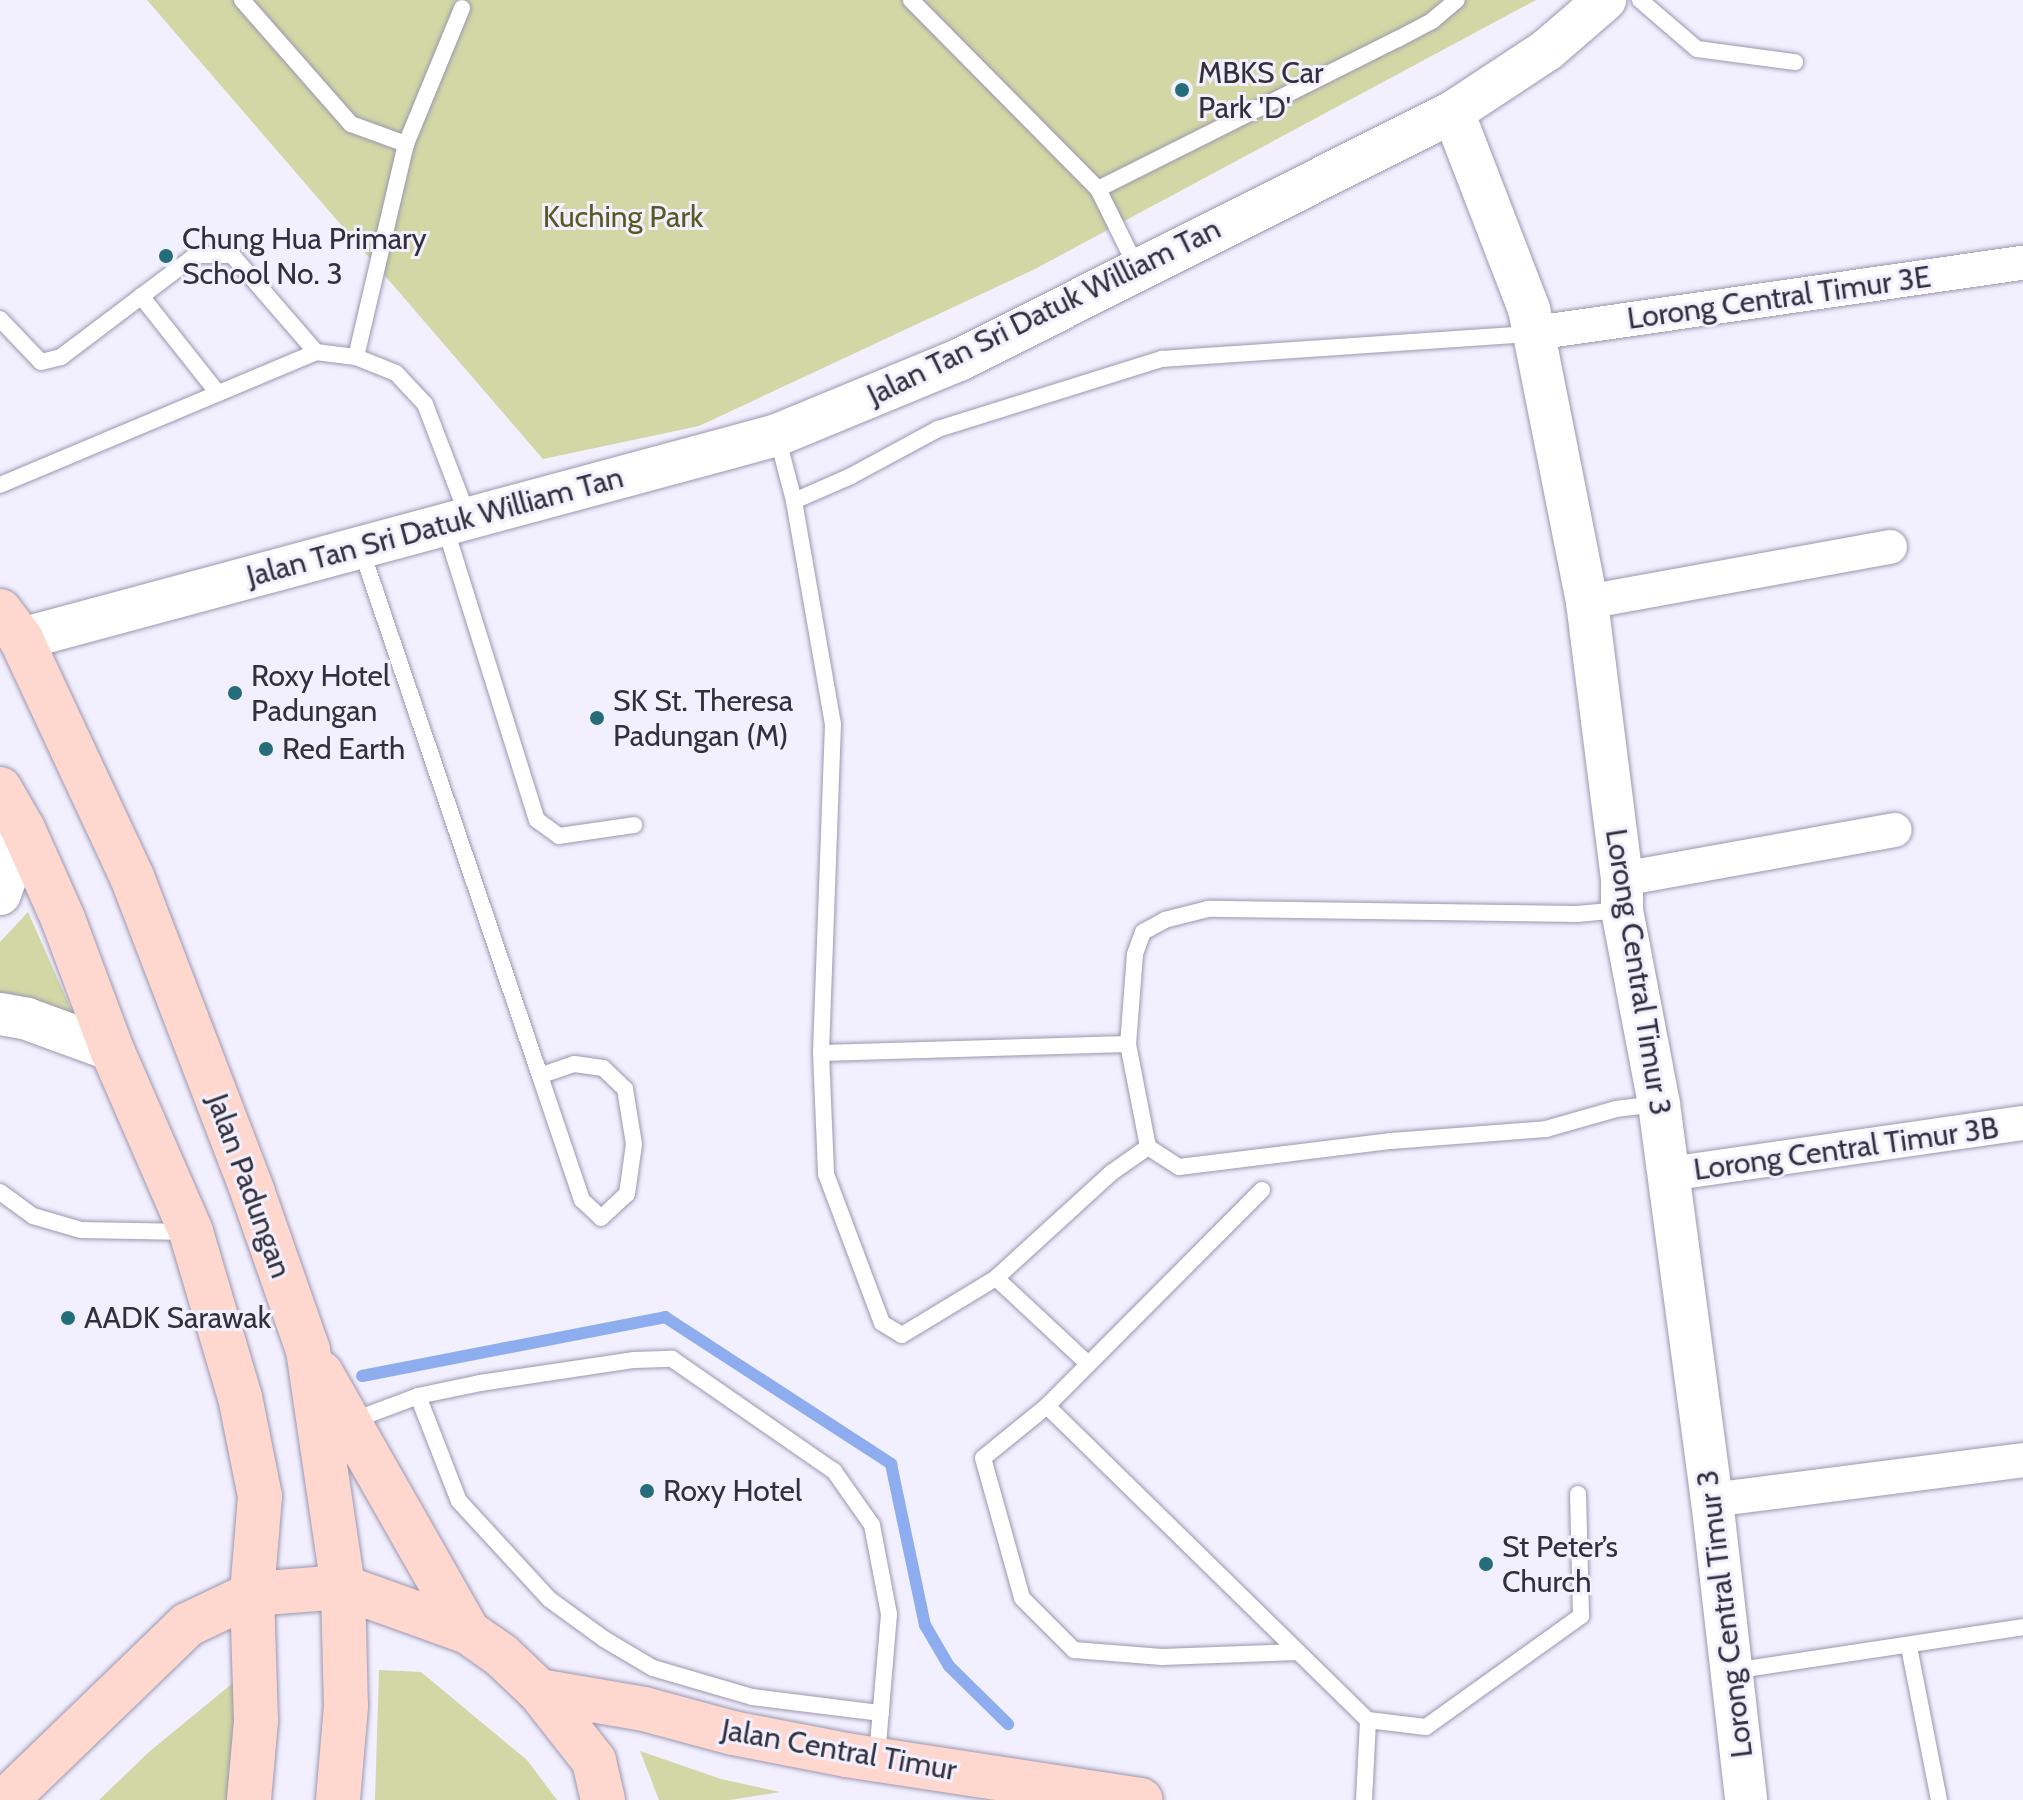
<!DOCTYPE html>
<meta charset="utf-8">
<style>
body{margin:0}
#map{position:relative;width:2023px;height:1800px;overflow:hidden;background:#f2efff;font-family:Cabin,sans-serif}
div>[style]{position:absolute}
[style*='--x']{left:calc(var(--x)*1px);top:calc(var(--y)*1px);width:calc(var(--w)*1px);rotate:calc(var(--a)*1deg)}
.green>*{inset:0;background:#d2d7a5}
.stream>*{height:12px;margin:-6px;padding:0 6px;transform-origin:6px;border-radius:6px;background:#8eadef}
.roads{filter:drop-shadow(0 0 2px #9b97af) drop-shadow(0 0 2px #9b97af)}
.service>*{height:16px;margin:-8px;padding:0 8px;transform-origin:8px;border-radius:8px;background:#fff}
.minor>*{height:34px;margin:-17px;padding:0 17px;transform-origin:17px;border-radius:17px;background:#fff}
.tertiary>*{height:42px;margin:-21px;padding:0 21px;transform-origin:21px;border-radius:21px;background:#fff}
.secondary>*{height:44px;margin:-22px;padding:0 22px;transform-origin:22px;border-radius:22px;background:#fed8cf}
.dots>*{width:22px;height:22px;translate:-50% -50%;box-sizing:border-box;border:4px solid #f2efff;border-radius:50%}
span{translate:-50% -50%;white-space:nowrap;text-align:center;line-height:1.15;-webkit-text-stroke:6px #f2efff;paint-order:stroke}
.poi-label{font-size:30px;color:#32303a}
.left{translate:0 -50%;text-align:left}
.park-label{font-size:30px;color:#585b21}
.street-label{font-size:30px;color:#32303a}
</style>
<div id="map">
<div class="green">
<div style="clip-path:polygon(147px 0,1536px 0,1035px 269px,699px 426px,543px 459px)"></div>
<div style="clip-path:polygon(28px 912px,74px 1016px,0 1004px,0 942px)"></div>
<div style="clip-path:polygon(379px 1670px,421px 1672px,527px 1760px,557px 1800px,375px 1800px)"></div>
<div style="clip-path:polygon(245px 1673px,239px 1800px,99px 1800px,149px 1752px)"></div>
<div style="clip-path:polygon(640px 1751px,721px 1779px,780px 1792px,730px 1800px,659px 1800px)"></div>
</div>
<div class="stream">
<div style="--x:362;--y:1376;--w:309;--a:-11"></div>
<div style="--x:665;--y:1317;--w:270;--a:33"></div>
<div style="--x:891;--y:1464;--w:165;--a:78.1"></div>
<div style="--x:925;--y:1625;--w:48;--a:59.7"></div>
<div style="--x:949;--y:1666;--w:83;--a:44.5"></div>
</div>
<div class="roads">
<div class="service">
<div style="--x:242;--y:0;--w:165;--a:48.7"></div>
<div style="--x:351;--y:124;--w:59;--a:20"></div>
<div style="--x:911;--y:0;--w:266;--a:45.3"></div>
<div style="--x:1098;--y:189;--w:88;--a:63.7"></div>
<div style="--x:1640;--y:0;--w:75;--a:40.7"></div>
<div style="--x:1697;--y:49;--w:99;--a:7.6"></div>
<div style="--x:1098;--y:189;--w:335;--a:-26.6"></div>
<div style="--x:1398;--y:39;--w:40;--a:-28"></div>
<div style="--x:1433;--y:20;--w:31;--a:-40"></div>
<div style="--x:141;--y:296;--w:124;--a:51.6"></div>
<div style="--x:0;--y:319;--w:59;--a:46.4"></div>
<div style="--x:41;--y:362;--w:21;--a:-14"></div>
<div style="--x:61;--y:357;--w:169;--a:-37.1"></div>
<div style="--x:196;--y:255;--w:36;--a:0"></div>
<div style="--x:232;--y:255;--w:128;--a:49.1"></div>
<div style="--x:356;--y:357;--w:219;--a:-76.8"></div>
<div style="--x:406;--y:144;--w:147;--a:-67.6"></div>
<div style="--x:777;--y:436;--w:67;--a:75.3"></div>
<div style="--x:794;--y:501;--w:226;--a:80.1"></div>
<div style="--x:833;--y:724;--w:329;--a:92.1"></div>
<div style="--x:821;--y:1053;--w:121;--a:87.6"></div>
<div style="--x:826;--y:1174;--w:159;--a:69.4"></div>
<div style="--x:882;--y:1323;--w:23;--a:31"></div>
<div style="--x:902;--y:1335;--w:110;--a:-31.2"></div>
<div style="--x:996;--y:1278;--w:156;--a:-42.4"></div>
<div style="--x:1111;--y:1173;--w:45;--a:-35.1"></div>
<div style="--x:0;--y:485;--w:343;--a:-22.8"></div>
<div style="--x:316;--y:352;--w:40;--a:7.1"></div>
<div style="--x:356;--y:357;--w:43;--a:21.8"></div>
<div style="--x:396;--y:373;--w:42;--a:46.9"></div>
<div style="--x:425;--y:404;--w:123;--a:69.1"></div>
<div style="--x:794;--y:501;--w:62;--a:-23.7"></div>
<div style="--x:851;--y:476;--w:99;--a:-28.4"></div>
<div style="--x:938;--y:429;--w:235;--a:-17.4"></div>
<div style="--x:1162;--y:359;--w:371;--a:-3.9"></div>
<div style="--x:445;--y:527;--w:307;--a:72.6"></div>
<div style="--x:537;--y:820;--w:27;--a:36"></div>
<div style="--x:559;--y:836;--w:76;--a:-8.3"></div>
<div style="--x:361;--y:549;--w:557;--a:71.24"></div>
<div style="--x:540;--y:1076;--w:131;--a:71.3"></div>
<div style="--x:582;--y:1200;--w:26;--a:43"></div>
<div style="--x:601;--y:1218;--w:35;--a:-43"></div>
<div style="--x:627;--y:1194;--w:50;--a:-82"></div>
<div style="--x:634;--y:1144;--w:56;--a:-99.3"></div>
<div style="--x:625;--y:1089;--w:30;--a:-136"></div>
<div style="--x:603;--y:1068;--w:29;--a:-172"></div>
<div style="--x:574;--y:1064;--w:36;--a:161"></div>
<div style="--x:1620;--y:910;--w:43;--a:174.7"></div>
<div style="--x:1577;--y:914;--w:369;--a:-179.2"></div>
<div style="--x:1208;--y:909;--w:44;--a:165.7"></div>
<div style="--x:1165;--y:920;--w:25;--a:151"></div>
<div style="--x:1143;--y:932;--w:23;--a:110"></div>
<div style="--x:1135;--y:954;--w:90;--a:94.4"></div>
<div style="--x:1128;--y:1044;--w:105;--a:79"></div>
<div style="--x:1148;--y:1147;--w:37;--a:33"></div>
<div style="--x:1179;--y:1167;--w:214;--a:-7"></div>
<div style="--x:1391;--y:1141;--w:155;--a:-4.4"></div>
<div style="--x:1546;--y:1129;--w:73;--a:-15.9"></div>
<div style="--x:1616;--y:1109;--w:41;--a:-7"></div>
<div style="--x:821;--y:1053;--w:307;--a:-1.7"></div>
<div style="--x:1262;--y:1190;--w:305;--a:134.9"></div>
<div style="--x:1047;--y:1406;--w:82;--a:140.9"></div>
<div style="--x:983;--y:1458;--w:145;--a:74.4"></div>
<div style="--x:1022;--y:1598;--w:74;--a:45"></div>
<div style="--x:1074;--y:1650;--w:88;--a:4.5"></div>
<div style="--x:1162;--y:1657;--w:136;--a:-2.1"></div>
<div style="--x:0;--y:1192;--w:41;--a:36"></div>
<div style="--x:33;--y:1216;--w:50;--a:16.3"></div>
<div style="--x:81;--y:1230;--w:108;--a:1.1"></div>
<div style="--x:996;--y:1278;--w:125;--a:43"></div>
<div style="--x:418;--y:1396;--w:113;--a:68.7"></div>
<div style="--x:459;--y:1501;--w:133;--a:47.4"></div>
<div style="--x:549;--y:1599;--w:68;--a:36"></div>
<div style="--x:604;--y:1639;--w:57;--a:30.6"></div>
<div style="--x:653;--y:1668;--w:103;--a:16.3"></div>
<div style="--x:752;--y:1697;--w:130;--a:7.1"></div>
<div style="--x:1047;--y:1406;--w:449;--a:44.4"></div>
<div style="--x:1368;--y:1720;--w:58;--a:6.9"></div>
<div style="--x:1426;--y:1727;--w:191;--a:-35.6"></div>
<div style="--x:1581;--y:1616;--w:122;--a:-91.4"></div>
<div style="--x:349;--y:1422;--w:74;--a:-20.6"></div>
<div style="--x:418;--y:1396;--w:63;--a:-11.8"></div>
<div style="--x:480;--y:1383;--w:156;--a:-8.5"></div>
<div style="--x:634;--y:1360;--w:38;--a:-2"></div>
<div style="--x:672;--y:1359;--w:197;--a:34.7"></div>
<div style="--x:834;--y:1471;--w:66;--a:54.9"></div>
<div style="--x:872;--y:1525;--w:91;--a:79.2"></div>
<div style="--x:889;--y:1614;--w:144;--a:94.8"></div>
<div style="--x:1909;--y:1647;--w:156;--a:78.9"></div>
<div style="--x:1733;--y:1671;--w:293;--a:-8.6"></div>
<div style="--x:1364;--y:1800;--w:80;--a:-87.1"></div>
</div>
<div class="minor">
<div style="--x:1535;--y:333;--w:493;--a:-8.2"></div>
<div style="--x:1587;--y:602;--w:308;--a:-10.3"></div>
<div style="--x:1622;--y:879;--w:277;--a:-10.2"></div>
<div style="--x:1669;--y:1174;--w:358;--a:-8.2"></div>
<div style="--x:1712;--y:1500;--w:314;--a:-7.3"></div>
</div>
<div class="tertiary">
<div style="--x:1453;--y:112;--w:211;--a:68.9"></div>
<div style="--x:1529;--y:309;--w:299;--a:78.8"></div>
<div style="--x:1587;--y:602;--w:279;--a:82.8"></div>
<div style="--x:1622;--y:879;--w:31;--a:90"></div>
<div style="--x:1622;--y:910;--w:197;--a:79.2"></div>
<div style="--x:1659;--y:1104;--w:400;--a:82.4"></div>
<div style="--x:1712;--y:1500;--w:302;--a:83.5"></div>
<div style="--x:21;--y:639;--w:783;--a:-15.1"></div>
<div style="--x:777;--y:435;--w:197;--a:-22.4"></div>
<div style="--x:959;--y:360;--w:553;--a:-26.66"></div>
<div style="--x:1453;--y:112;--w:113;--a:-33.4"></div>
<div style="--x:1547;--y:50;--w:77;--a:-40.8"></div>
<div style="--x:0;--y:894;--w:69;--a:-70.5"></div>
<div style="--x:0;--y:1014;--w:27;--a:10"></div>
<div style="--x:27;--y:1019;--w:90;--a:20"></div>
</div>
<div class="secondary">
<div style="--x:0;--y:611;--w:35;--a:53"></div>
<div style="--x:21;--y:639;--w:263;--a:65"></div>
<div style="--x:132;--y:877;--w:338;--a:69"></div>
<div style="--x:253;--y:1193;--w:166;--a:70.7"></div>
<div style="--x:308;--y:1350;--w:240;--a:81.6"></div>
<div style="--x:343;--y:1587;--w:119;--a:88.6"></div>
<div style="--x:346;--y:1706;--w:94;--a:94.9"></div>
<div style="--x:0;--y:789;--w:46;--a:60.1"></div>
<div style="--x:23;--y:829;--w:98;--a:66"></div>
<div style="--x:63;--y:919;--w:140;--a:69.5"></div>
<div style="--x:112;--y:1050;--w:198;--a:66.5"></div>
<div style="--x:191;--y:1232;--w:172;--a:73.5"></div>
<div style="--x:240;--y:1397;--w:101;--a:78.6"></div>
<div style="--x:260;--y:1496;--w:98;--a:94.7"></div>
<div style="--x:252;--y:1594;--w:127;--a:88.2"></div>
<div style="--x:256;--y:1721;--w:79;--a:95.1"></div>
<div style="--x:321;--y:1373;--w:298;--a:60.4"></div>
<div style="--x:539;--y:1691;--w:107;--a:9.7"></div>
<div style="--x:644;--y:1709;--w:92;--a:15.1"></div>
<div style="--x:733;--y:1733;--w:115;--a:11"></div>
<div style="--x:846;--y:1755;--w:298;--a:8.7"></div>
<div style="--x:6;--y:1800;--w:252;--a:-44"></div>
<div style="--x:187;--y:1625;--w:72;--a:-25.5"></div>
<div style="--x:252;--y:1594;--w:91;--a:-4.4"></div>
<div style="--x:343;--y:1587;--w:133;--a:19.8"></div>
<div style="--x:468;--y:1632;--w:40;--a:34.9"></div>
<div style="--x:501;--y:1655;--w:52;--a:43.5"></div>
<div style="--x:539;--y:1691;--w:89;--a:51.8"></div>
<div style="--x:594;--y:1761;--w:40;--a:77"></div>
</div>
</div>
<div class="dots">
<div style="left:1182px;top:90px;background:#266d7a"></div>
<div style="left:166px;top:256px;background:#266d7a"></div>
<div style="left:235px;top:693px;background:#266d7a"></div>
<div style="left:597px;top:718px;background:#266d7a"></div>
<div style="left:266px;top:749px;background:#266d7a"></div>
<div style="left:68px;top:1318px;background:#266d7a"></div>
<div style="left:647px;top:1491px;background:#266d7a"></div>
<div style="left:1486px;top:1564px;background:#266d7a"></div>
</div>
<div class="poi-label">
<span class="left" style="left:1198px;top:90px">MBKS Car<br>Park 'D'</span>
<span class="left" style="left:182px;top:256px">Chung Hua Primary<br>School No. 3</span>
<span class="left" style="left:251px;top:693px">Roxy Hotel<br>Padungan</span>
<span class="left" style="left:613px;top:718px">SK St. Theresa<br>Padungan (M)</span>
<span class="left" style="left:282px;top:749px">Red Earth</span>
<span class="left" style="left:84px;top:1318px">AADK Sarawak</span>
<span class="left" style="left:663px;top:1491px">Roxy Hotel</span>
<span class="left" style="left:1502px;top:1564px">St Peter’s<br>Church</span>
</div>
<div class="park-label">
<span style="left:623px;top:217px">Kuching Park</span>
</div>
<div class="street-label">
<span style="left:1779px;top:298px;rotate:-8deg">Lorong Central Timur 3E</span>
<span style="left:1044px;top:312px;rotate:-26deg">Jalan Tan Sri Datuk William Tan</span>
<span style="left:435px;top:527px;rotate:-15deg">Jalan Tan Sri Datuk William Tan</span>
<span style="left:1638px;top:972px;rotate:81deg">Lorong Central Timur 3</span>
<span style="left:1846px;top:1149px;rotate:-8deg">Lorong Central Timur 3B</span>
<span style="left:249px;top:1186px;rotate:70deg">Jalan Padungan</span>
<span style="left:1725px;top:1614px;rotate:-97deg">Lorong Central Timur 3</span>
<span style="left:839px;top:1750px;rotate:10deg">Jalan Central Timur</span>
</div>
</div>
